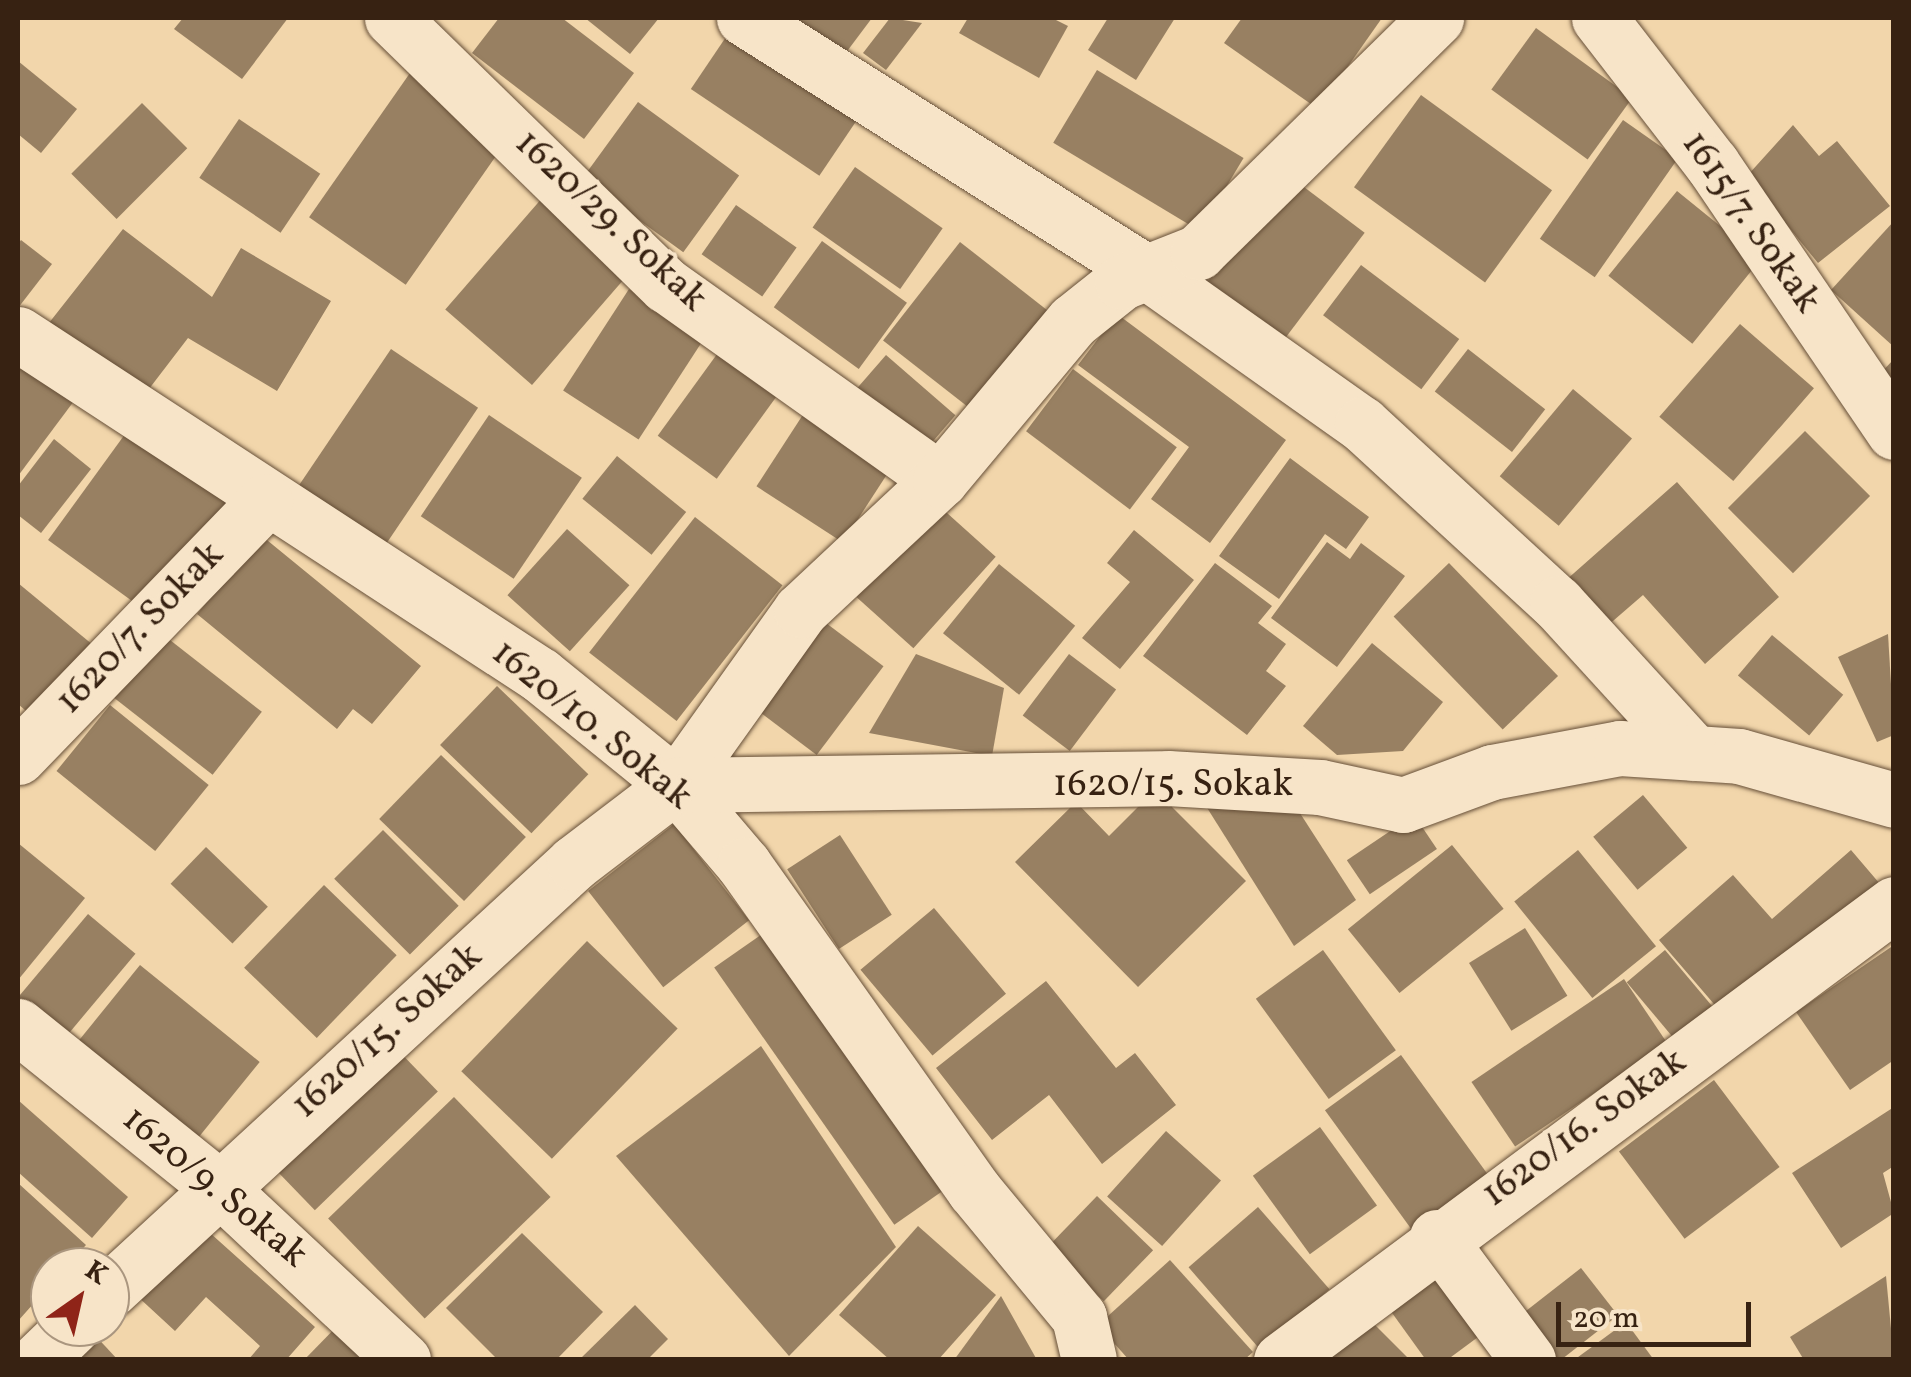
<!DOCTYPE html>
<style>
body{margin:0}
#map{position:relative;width:1911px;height:1377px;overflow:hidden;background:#f2d6ab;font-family:Vollkorn,serif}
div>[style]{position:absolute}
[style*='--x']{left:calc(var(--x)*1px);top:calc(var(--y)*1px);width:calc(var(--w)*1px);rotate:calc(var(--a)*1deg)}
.building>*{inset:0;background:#988062;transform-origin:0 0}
.roads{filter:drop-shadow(0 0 2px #664f38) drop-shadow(0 0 2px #664f38)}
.minor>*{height:55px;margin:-27.5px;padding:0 27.5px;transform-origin:27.5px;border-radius:27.5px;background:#f7e4c8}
span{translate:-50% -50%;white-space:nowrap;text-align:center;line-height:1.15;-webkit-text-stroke:8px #f7e4c8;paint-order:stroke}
.street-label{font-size:38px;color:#372212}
.frame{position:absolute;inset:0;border:20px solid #372212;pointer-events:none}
.north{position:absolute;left:30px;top:1247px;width:100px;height:100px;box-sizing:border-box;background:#f7e4c8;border:2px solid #aa967f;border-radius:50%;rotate:34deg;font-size:28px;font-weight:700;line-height:40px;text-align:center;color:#372212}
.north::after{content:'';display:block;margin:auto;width:35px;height:45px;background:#8f2418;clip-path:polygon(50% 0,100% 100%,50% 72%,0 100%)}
.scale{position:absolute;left:1556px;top:1302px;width:195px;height:45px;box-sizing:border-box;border:5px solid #372212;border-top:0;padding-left:12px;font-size:30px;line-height:35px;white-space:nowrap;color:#372212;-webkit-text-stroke:8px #f7e4c8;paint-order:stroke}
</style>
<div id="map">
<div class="building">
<div style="clip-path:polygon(183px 18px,288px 18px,242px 79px,174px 29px)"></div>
<div style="clip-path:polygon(499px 18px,562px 18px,634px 73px,584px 139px,472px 53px)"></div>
<div style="clip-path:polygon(585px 18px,659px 18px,630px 54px)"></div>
<div style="clip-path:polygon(786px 18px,872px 18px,842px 58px)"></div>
<div style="clip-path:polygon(890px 18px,922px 23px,886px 70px,863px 53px)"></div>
<div style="clip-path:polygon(968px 18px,1052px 18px,1068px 26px,1039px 78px,959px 33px)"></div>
<div style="clip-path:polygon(1108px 18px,1175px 18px,1136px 80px,1088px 50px)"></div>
<div style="clip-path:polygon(1242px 18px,1382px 18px,1318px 109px,1224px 43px)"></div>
<div style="left:1536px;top:28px;width:119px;height:76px;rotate:36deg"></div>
<div style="left:730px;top:31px;width:155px;height:70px;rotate:34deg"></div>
<div style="clip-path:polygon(18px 61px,77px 109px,41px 153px,18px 134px)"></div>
<div style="left:1097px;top:70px;width:171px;height:85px;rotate:31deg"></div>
<div style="left:410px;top:73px;width:118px;height:176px;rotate:35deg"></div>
<div style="left:1421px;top:95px;width:162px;height:114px;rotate:36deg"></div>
<div style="left:638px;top:102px;width:125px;height:95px;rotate:36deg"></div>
<div style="left:142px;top:103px;width:64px;height:100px;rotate:45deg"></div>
<div style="left:239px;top:119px;width:98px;height:71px;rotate:34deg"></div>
<div style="left:1623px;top:120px;width:67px;height:145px;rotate:35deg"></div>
<div style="clip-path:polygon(1793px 125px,1819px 156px,1837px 141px,1890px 206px,1818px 263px,1747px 176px)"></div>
<div style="left:855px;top:167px;width:107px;height:74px;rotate:35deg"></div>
<div style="left:1288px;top:175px;width:96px;height:154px;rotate:37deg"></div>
<div style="left:1677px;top:191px;width:108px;height:109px;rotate:39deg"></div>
<div style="left:543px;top:197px;width:115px;height:149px;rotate:41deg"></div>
<div style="left:736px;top:205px;width:74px;height:60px;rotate:35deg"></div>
<div style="clip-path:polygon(1894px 221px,1894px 347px,1831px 290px)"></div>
<div style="clip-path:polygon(123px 229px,212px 297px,241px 248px,331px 301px,277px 391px,188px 338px,139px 402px,45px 328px)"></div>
<div style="clip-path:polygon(21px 240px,52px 264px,18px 308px,18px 244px)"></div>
<div style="left:822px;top:241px;width:105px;height:82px;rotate:36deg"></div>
<div style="left:960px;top:242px;width:114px;height:125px;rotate:38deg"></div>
<div style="left:1361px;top:265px;width:123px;height:63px;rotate:37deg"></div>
<div style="left:629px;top:289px;width:90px;height:121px;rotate:33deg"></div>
<div style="clip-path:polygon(1117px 314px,1286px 440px,1210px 543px,1151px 499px,1189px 447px,1078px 365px)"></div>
<div style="left:1740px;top:324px;width:98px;height:123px;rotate:41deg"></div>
<div style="left:391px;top:349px;width:105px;height:169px;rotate:34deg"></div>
<div style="left:1468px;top:349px;width:98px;height:54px;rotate:38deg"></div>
<div style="left:720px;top:350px;width:73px;height:106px;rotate:36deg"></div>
<div style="left:886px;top:355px;width:92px;height:57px;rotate:41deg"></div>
<div style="clip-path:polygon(18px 358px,74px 401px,18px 476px)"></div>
<div style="clip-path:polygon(1894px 359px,1894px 397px,1875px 379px)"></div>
<div style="left:1073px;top:369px;width:130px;height:78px;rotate:37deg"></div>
<div style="left:1573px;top:389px;width:77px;height:114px;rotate:40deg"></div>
<div style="left:806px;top:410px;width:103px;height:91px;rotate:33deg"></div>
<div style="left:489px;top:415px;width:112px;height:122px;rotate:34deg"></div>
<div style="left:128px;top:430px;width:123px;height:136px;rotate:36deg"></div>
<div style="left:1805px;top:431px;width:92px;height:109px;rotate:45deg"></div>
<div style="clip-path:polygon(54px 439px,91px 469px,41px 533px,18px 515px,18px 486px)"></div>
<div style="left:617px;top:456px;width:89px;height:55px;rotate:39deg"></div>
<div style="clip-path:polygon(1290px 458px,1369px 517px,1346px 549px,1325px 534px,1279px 599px,1219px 556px)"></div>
<div style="clip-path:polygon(1677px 482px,1779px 597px,1705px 664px,1643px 595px,1606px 627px,1565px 581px)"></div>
<div style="left:937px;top:504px;width:79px;height:123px;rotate:42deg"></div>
<div style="left:695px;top:517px;width:111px;height:172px;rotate:38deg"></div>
<div style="left:567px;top:529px;width:84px;height:89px;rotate:42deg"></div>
<div style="clip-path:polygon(1134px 530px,1194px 580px,1120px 669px,1082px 638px,1130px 582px,1107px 563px)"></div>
<div style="clip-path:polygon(262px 536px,421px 666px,372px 724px,353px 709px,337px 729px,197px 614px)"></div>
<div style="clip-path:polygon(1327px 542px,1350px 559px,1361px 543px,1405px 576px,1337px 667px,1271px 618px)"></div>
<div style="clip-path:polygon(1215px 563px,1272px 606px,1258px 623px,1286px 644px,1266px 671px,1286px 686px,1247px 735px,1143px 656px)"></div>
<div style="left:1449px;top:563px;width:157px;height:77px;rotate:46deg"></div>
<div style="left:999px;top:564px;width:98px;height:89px;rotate:39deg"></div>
<div style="clip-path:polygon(18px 583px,93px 645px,33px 717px,18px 704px)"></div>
<div style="left:826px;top:623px;width:72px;height:111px;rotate:37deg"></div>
<div style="left:161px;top:633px;width:128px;height:80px;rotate:38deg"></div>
<div style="clip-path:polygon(1888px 634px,1894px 735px,1877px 742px,1838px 657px)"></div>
<div style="left:1772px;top:635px;width:93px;height:53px;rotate:40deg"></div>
<div style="clip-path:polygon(1372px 643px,1443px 702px,1403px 751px,1337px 755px,1303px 726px)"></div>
<div style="clip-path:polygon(916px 654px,1004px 688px,992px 756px,869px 733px)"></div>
<div style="left:1069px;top:654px;width:59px;height:77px;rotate:37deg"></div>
<div style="left:497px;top:686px;width:127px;height:82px;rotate:44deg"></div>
<div style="left:110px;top:705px;width:127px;height:85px;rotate:39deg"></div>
<div style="left:441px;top:755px;width:118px;height:89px;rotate:44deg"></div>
<div style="clip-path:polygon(1155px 790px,1246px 881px,1138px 987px,1015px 862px,1076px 802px,1109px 836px)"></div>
<div style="clip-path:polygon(1287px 793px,1356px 900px,1294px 946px,1204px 803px)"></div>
<div style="left:1643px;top:795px;width:69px;height:65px;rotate:50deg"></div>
<div style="left:1414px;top:815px;width:41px;height:81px;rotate:56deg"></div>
<div style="left:674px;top:824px;width:122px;height:109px;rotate:52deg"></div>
<div style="left:383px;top:830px;width:107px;height:69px;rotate:45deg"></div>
<div style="left:840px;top:835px;width:95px;height:63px;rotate:57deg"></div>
<div style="clip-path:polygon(18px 843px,85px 898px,18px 980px)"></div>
<div style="left:1452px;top:845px;width:82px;height:134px;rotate:51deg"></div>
<div style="left:206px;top:847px;width:86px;height:51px;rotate:44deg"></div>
<div style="left:1578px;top:850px;width:124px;height:82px;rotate:51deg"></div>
<div style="clip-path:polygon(1851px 850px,1880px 884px,1726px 1018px,1659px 940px,1733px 875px,1772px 919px)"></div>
<div style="left:324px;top:885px;width:101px;height:115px;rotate:44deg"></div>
<div style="left:934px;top:908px;width:112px;height:96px;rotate:50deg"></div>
<div style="left:88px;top:914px;width:62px;height:112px;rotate:40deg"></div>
<div style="left:1525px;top:928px;width:80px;height:66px;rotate:58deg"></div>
<div style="left:765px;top:932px;width:314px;height:62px;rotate:55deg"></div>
<div style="left:587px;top:941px;width:126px;height:181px;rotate:44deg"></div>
<div style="clip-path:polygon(1894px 945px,1894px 1060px,1850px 1090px,1796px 1012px)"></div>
<div style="left:1323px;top:950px;width:124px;height:83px;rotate:54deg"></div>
<div style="left:1665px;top:950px;width:93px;height:50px;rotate:50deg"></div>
<div style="left:140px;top:965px;width:154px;height:118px;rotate:39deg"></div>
<div style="left:1624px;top:979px;width:78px;height:184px;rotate:56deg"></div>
<div style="clip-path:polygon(1046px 981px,1116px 1068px,1135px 1053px,1176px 1105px,1102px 1164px,1049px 1095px,992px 1140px,936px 1068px)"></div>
<div style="left:392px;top:1044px;width:66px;height:171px;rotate:46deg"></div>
<div style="clip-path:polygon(761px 1046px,896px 1247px,789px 1356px,616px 1156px)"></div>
<div style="left:1401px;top:1055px;width:149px;height:94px;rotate:54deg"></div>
<div style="left:1714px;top:1080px;width:109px;height:119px;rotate:53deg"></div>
<div style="left:454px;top:1097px;width:139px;height:175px;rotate:46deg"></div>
<div style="clip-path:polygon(18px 1100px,128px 1197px,92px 1238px,18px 1172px)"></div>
<div style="clip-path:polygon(1894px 1107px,1894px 1166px,1883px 1173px,1894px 1213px,1841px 1248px,1792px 1173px)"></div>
<div style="left:1320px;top:1127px;width:97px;height:83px;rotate:54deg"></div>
<div style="left:1166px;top:1131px;width:74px;height:88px;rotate:42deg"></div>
<div style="clip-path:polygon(18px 1183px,86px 1245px,66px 1267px,50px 1267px,50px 1285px,18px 1321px)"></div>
<div style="left:1097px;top:1196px;width:78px;height:71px;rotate:44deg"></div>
<div style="left:1258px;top:1207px;width:109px;height:92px;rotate:49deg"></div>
<div style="clip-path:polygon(200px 1224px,315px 1327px,286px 1360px,248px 1360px,260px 1346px,206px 1297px,175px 1331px,136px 1295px)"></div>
<div style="clip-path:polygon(918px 1226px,996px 1295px,938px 1360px,890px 1360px,839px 1315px)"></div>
<div style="clip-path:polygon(522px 1233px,603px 1312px,556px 1360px,498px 1360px,446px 1308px)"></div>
<div style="clip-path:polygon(1446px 1252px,1497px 1323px,1447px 1360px,1426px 1360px,1382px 1299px)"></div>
<div style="clip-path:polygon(1170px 1260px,1253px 1352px,1244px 1360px,1129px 1360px,1098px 1325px)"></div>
<div style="left:1581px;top:1268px;width:60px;height:83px;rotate:52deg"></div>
<div style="clip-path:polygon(1886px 1276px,1894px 1360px,1804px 1360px,1790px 1337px)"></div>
<div style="clip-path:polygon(1001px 1296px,1037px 1360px,954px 1360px)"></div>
<div style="clip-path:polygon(635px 1305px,668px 1339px,647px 1360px,579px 1360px)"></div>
<div style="clip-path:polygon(1361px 1311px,1410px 1360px,1314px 1360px)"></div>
<div style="clip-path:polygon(345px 1318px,387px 1360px,304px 1360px)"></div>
<div style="clip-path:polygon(1626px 1322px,1654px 1360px,1574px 1360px)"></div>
<div style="clip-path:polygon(92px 1332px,118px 1360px,63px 1360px)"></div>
</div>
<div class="roads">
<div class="minor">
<div style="--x:392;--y:18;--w:383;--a:44.3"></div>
<div style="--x:666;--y:285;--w:336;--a:35.4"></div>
<div style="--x:744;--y:18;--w:485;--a:32.3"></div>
<div style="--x:1154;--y:277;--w:255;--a:35.3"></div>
<div style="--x:1362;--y:424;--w:265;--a:42.6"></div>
<div style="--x:1557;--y:603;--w:203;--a:47.6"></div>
<div style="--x:1599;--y:18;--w:185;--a:52.3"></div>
<div style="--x:1712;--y:164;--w:324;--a:55.8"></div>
<div style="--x:18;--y:334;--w:624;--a:33.15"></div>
<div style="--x:540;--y:675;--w:175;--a:39"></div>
<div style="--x:676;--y:785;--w:105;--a:49.6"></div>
<div style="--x:744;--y:865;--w:398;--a:54.7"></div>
<div style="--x:974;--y:1190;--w:165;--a:50.4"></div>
<div style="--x:1079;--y:1317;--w:44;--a:76.9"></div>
<div style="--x:18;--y:757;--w:356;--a:-46"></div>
<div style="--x:676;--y:785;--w:215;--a:-54.5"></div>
<div style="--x:801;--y:610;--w:190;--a:-43.1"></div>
<div style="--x:940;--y:480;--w:207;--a:-50.1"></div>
<div style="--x:1073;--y:321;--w:63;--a:-38.5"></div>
<div style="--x:1122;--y:282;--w:82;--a:-21.5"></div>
<div style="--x:1198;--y:252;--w:334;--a:-44.5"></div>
<div style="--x:18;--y:1026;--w:255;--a:38.8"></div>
<div style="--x:217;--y:1186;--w:255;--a:43.1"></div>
<div style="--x:1437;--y:1237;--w:153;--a:53.5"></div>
<div style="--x:110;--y:1290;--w:631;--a:-42.62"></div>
<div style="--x:574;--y:863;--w:128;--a:-37.4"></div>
<div style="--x:676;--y:785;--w:492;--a:-0.8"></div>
<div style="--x:1168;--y:778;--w:152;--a:3.4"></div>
<div style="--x:1320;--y:787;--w:85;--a:12.2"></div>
<div style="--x:1403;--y:805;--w:95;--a:-20.3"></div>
<div style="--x:1492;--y:772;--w:130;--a:-10.6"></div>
<div style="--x:1620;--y:748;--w:119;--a:3.8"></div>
<div style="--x:1739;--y:756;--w:161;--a:15.8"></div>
<div style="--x:38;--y:1360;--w:47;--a:-44.1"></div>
<div style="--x:1281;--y:1360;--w:764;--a:-36.64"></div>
</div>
</div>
<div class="street-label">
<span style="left:610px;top:222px;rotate:43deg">1620/29. Sokak</span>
<span style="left:1750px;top:223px;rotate:55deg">1615/7. Sokak</span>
<span style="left:141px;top:629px;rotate:-46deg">1620/7. Sokak</span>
<span style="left:591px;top:726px;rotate:39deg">1620/10. Sokak</span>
<span style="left:1173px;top:786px">1620/15. Sokak</span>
<span style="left:388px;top:1032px;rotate:-42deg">1620/15. Sokak</span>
<span style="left:1585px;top:1129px;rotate:-36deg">1620/16. Sokak</span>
<span style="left:214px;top:1188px;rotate:40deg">1620/9. Sokak</span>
</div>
<div class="frame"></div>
<div class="north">K</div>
<div class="scale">20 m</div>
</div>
